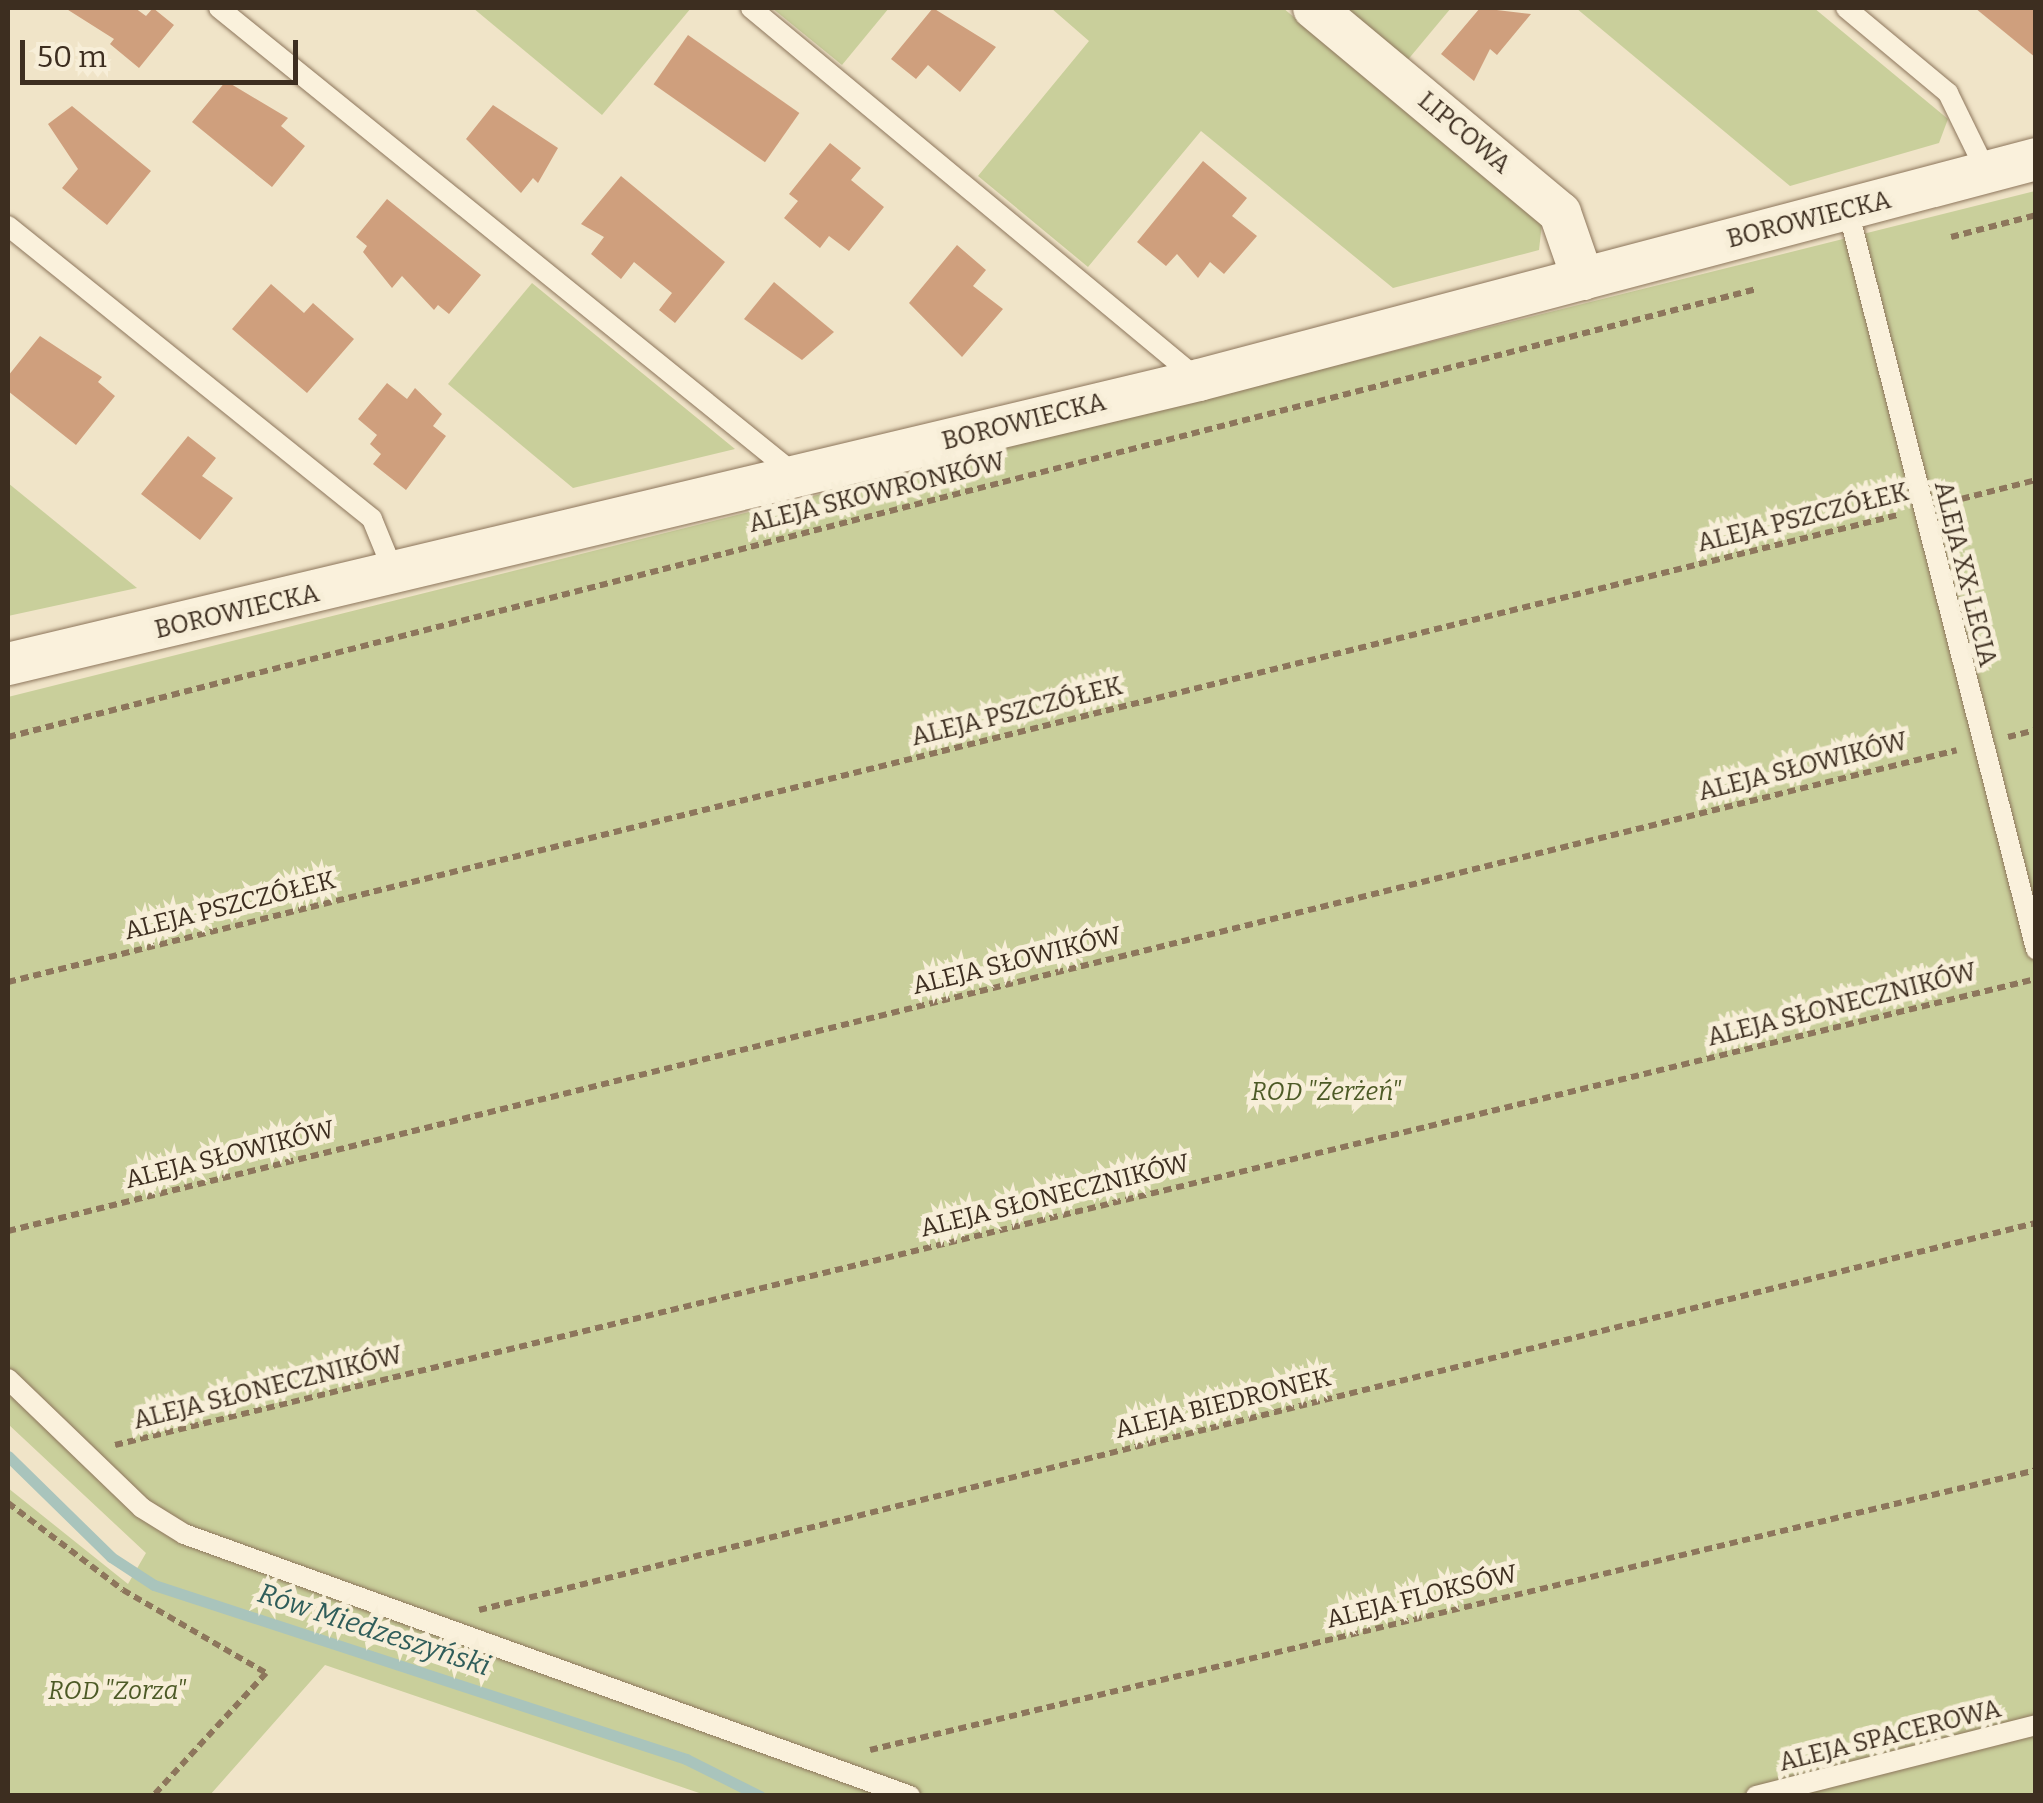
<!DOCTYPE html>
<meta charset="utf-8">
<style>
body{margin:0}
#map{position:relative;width:2043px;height:1803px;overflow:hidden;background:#f0e4c8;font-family:Bitter,serif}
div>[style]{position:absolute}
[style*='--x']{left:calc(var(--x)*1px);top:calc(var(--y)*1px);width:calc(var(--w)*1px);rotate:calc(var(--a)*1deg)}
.green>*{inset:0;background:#c9cf9b}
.stream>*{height:11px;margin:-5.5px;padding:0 5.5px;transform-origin:5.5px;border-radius:5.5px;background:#a9c4bc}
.building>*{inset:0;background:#cf9f7d;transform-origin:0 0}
.path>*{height:6px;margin-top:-3px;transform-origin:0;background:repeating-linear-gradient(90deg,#8d765c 0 8px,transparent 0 13px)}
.roads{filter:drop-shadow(0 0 2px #8d765c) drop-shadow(0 0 2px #8d765c)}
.service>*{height:20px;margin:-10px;padding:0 10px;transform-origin:10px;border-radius:10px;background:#faf1dc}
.minor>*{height:42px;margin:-21px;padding:0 21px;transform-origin:21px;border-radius:21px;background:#faf1dc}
span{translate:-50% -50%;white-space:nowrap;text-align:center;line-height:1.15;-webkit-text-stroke:9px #f7eed8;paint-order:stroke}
.street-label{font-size:25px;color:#3d2e20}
.park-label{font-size:25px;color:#4d5a26;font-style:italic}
.water-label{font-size:28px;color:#2f5d5a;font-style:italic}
.frame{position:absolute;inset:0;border:10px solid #3d2e20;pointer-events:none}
.scale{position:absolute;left:20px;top:40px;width:278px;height:45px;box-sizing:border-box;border:5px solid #3d2e20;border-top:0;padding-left:12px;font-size:30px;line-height:35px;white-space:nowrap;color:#3d2e20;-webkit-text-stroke:8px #f7eed8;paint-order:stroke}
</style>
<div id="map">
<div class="green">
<div style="clip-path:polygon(473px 8px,691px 8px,602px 115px)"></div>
<div style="clip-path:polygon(772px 8px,889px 8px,842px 65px)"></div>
<div style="clip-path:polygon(1051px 8px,1283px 8px,1542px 223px,1539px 250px,1393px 288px,1201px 131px,1088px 267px,978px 176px,1089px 41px)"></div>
<div style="clip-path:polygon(1342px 8px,1451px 8px,1406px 62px)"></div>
<div style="clip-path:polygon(1576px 8px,1814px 8px,1948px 119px,1939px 143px,1790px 186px)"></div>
<div style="clip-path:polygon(2035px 191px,2035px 1795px,705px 1795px,325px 1665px,210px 1795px,8px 1795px,8px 1488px,128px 1584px,146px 1553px,8px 1424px,8px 697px)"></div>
<div style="clip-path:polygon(532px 283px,735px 449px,573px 488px,448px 384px)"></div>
<div style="clip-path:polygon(8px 483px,137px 588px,8px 616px)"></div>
</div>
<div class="stream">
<div style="--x:8;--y:1456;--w:144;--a:44.4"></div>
<div style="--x:111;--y:1557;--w:51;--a:33.1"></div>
<div style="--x:154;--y:1585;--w:560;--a:18.11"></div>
<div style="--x:686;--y:1759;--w:83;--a:26.6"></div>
</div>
<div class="building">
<div style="clip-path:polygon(65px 8px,135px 8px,146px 16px,153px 8px,174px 25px,139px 68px,110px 44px,114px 39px)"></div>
<div style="clip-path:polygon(933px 8px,996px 47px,960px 92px,928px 65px,916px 79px,891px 59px)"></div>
<div style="clip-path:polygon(1480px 8px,1531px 14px,1497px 55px,1490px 49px,1474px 81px,1441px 54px)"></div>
<div style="clip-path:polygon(1975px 8px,2036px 8px,2036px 58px)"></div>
<div style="left:688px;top:35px;width:136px;height:60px;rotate:35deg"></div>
<div style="clip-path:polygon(226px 81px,288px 118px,281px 126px,305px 146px,272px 187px,192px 122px)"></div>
<div style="clip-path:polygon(493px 105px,558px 148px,538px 183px,533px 178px,521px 193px,466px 139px)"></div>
<div style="clip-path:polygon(72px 106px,151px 171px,107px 225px,62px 188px,78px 169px,48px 124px)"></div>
<div style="clip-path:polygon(830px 143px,861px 168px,851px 180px,884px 207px,849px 251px,829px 236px,820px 248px,784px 218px,798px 201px,789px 194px)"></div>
<div style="clip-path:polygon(1203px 161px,1247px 198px,1232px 216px,1257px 236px,1224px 274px,1210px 262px,1198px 278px,1177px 254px,1166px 266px,1137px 242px)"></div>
<div style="clip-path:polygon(621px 176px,725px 262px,675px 323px,659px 310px,672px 293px,634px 262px,621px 279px,591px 254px,604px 237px,581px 224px)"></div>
<div style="clip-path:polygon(387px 199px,481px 275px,449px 314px,438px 305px,434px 310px,402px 276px,392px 288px,363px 252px,367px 246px,356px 237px)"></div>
<div style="clip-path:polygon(957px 245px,986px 270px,973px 286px,1003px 309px,962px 357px,909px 303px)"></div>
<div style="clip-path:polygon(774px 282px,834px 332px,802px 360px,744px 319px)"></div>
<div style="clip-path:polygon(271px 284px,304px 313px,313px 303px,354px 339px,307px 393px,232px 329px)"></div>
<div style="clip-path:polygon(40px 336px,102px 377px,98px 382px,115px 396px,76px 445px,8px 391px,8px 376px)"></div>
<div style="clip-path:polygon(387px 383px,407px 399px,415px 388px,442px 414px,433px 426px,446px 436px,406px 490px,373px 464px,381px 454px,370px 444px,377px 435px,358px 419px)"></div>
<div style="clip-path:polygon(188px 436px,216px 458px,202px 476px,233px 498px,200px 540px,141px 494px)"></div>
</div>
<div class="path">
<div style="--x:1951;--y:237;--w:88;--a:-14.5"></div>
<div style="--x:1949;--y:502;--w:90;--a:-14.2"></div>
<div style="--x:8;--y:737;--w:1805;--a:-14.37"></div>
<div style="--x:2008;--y:737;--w:29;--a:-14"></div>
<div style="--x:8;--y:982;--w:1947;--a:-13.88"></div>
<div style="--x:8;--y:1231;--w:2007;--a:-13.86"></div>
<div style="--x:115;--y:1445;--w:1977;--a:-13.64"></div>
<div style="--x:8;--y:1503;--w:144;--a:37.1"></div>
<div style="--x:123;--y:1590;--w:165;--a:30.1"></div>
<div style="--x:266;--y:1673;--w:167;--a:132.6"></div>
<div style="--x:479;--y:1610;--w:1604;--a:-13.96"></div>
<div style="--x:870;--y:1750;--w:1199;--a:-13.5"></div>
</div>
<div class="roads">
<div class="service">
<div style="--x:219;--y:8;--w:742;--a:38.99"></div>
<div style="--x:751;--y:8;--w:582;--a:39.7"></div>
<div style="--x:1846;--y:8;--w:133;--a:39.8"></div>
<div style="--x:1948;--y:93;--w:89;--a:64"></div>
<div style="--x:1848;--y:210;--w:763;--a:75.73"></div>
<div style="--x:8;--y:226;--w:467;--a:38.8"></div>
<div style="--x:372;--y:519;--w:61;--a:67.7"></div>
<div style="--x:8;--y:1379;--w:186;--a:43.9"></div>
<div style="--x:142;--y:1508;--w:49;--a:31.8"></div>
<div style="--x:184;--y:1534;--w:772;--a:19.84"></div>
<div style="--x:1756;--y:1796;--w:289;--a:-14.2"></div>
</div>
<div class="minor">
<div style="--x:1314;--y:8;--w:320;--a:39.8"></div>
<div style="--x:1560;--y:213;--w:70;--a:70.8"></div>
<div style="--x:8;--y:664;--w:1224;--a:-13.41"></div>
<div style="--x:1199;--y:380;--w:866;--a:-14.79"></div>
</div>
</div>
<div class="street-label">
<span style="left:1464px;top:133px;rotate:40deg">LIPCOWA</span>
<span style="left:1809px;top:220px;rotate:-14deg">BOROWIECKA</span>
<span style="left:1024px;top:422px;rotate:-14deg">BOROWIECKA</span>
<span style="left:877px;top:493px;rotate:-14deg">ALEJA SKOWRONKÓW</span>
<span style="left:1803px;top:518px;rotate:-14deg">ALEJA PSZCZÓŁEK</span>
<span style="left:1965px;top:574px;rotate:76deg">ALEJA XX-LECIA</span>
<span style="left:237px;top:612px;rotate:-13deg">BOROWIECKA</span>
<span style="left:1017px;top:712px;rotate:-14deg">ALEJA PSZCZÓŁEK</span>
<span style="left:1803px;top:767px;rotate:-14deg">ALEJA SŁOWIKÓW</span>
<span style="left:230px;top:906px;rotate:-14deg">ALEJA PSZCZÓŁEK</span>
<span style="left:1017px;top:961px;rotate:-14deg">ALEJA SŁOWIKÓW</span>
<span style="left:1842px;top:1005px;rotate:-14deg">ALEJA SŁONECZNIKÓW</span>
<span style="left:230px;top:1155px;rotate:-14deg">ALEJA SŁOWIKÓW</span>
<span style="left:1055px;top:1196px;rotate:-14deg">ALEJA SŁONECZNIKÓW</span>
<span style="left:268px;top:1388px;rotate:-14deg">ALEJA SŁONECZNIKÓW</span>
<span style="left:1223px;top:1404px;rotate:-14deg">ALEJA BIEDRONEK</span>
<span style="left:1422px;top:1597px;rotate:-14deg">ALEJA FLOKSÓW</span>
<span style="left:1890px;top:1736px;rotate:-14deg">ALEJA SPACEROWA</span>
</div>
<div class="park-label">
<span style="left:1326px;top:1092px">ROD "Żerżeń"</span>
<span style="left:117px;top:1691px">ROD "Zorza"</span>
</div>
<div class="water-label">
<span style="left:374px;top:1630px;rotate:18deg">Rów Miedzeszyński</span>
</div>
<div class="frame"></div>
<div class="scale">50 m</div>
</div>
